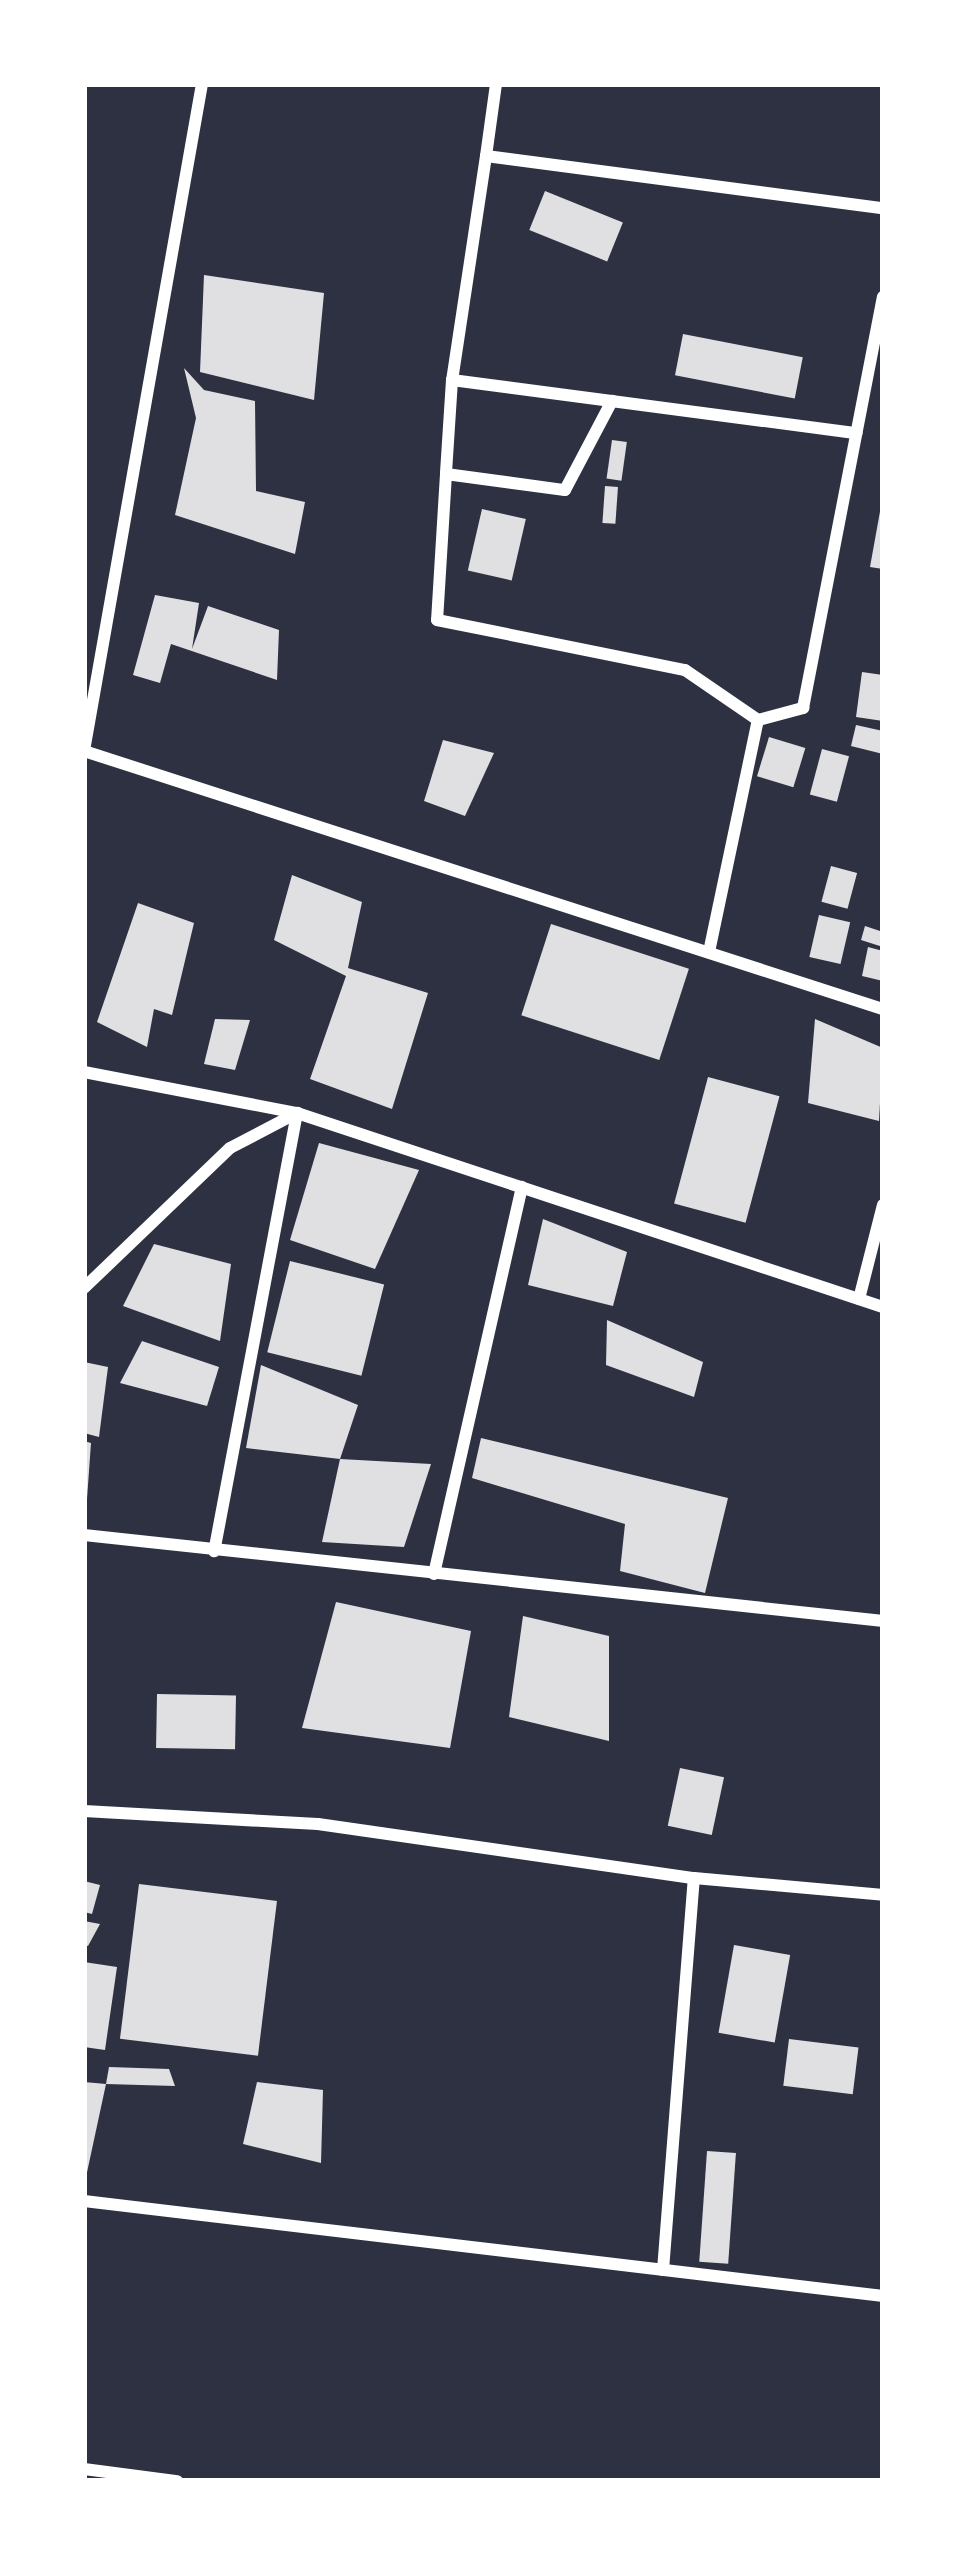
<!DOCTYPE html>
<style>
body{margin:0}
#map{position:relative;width:967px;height:2565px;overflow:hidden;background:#2d3142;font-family:Merriweather,serif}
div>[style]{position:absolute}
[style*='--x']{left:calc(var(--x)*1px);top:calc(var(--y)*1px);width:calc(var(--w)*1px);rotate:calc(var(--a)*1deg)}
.building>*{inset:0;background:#e0e0e3;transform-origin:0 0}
.minor>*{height:12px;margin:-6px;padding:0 6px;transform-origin:6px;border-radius:6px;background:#fff}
span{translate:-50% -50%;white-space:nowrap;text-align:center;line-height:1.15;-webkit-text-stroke:12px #fff;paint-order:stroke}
.frame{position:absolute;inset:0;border:87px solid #fff;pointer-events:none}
</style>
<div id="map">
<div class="building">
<div style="left:545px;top:191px;width:84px;height:42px;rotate:22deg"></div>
<div style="clip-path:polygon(204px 275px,324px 293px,314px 400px,200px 372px)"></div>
<div style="left:683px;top:334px;width:122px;height:42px;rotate:11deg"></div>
<div style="clip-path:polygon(184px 368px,204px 390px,255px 401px,256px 491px,305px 502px,295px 554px,175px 515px,196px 418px)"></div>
<div style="left:612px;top:440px;width:15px;height:39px;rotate:8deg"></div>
<div style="left:605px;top:486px;width:13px;height:37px;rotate:4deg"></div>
<div style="clip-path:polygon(881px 506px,883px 506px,883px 569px,870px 567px)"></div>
<div style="left:482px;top:509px;width:45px;height:63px;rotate:13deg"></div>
<div style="clip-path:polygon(155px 595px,199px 603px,192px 649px,208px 606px,279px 630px,277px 680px,171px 644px,160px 683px,133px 675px)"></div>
<div style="clip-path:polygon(862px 672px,883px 675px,883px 721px,856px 717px)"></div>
<div style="clip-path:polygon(856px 725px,883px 731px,883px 754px,851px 746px)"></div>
<div style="left:769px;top:737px;width:38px;height:41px;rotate:17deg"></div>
<div style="clip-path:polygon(443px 740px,494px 753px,465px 816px,424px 801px)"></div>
<div style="left:822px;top:749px;width:28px;height:47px;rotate:15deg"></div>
<div style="left:831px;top:866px;width:27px;height:37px;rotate:15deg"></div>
<div style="clip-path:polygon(292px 875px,362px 902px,348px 968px,428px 993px,392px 1109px,310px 1079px,346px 976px,274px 940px)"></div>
<div style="clip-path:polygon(138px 903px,194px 923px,172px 1015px,154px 1009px,147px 1047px,97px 1022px)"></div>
<div style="left:819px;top:915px;width:32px;height:43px;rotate:13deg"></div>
<div style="left:551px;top:924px;width:145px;height:96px;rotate:18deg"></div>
<div style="clip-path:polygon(865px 926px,883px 932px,883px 947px,861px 940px)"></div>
<div style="clip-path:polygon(868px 947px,883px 951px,883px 981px,862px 976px)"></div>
<div style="clip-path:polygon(215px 1019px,250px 1020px,235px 1070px,204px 1064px)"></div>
<div style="clip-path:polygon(815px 1019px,883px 1048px,879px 1121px,808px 1103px)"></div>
<div style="left:708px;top:1077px;width:74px;height:131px;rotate:15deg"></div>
<div style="clip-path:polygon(319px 1143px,419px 1170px,375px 1269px,290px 1240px)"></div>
<div style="clip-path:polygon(543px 1219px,627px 1252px,613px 1306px,528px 1285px)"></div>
<div style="clip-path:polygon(154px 1244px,231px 1264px,220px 1341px,123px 1306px)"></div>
<div style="left:290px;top:1261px;width:97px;height:94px;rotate:14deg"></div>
<div style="clip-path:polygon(607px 1320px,703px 1362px,694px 1397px,606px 1365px)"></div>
<div style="clip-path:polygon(142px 1341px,219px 1367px,207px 1406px,120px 1383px)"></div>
<div style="clip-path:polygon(84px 1362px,108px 1367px,99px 1437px,84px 1433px)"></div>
<div style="clip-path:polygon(261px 1365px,358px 1405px,340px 1459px,246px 1448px)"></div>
<div style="clip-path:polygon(481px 1438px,728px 1498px,705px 1593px,620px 1571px,625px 1524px,472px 1478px)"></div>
<div style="clip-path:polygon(84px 1441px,91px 1443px,87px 1499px,84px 1499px)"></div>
<div style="clip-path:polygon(340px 1459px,431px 1464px,404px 1547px,322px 1542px)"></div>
<div style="clip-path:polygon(336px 1602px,471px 1631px,450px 1748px,302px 1728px)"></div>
<div style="clip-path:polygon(523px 1616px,609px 1636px,609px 1741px,509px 1717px)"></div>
<div style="left:157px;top:1694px;width:79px;height:54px;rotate:1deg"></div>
<div style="left:680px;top:1768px;width:45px;height:59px;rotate:12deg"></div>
<div style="clip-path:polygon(84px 1881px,100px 1885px,92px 1914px,84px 1912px)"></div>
<div style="left:139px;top:1884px;width:139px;height:156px;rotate:7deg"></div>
<div style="clip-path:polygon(84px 1921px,100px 1924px,88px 1946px,84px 1945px)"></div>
<div style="left:734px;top:1945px;width:57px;height:89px;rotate:10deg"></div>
<div style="clip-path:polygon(84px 1962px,117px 1967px,105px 2050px,84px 2047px)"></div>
<div style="left:789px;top:2039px;width:70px;height:47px;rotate:7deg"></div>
<div style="clip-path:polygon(109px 2067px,169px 2069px,175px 2086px,106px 2084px)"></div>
<div style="clip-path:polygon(84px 2082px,106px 2084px,86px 2177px,84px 2176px)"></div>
<div style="clip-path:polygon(257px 2082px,323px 2090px,321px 2163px,243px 2144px)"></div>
<div style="left:707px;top:2151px;width:29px;height:111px;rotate:4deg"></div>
</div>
<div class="minor">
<div style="--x:496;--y:84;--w:73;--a:97.9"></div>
<div style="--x:486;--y:156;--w:400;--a:7.5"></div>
<div style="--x:486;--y:156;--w:227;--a:98.6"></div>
<div style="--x:452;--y:380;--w:408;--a:7.5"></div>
<div style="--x:452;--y:380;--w:94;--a:93.7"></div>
<div style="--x:446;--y:474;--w:120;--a:7.7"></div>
<div style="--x:565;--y:490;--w:101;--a:-62.2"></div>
<div style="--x:446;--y:474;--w:146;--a:93.5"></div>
<div style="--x:437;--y:620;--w:253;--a:11.4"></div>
<div style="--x:685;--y:670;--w:88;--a:34.4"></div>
<div style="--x:758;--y:720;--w:47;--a:-14.9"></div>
<div style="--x:803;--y:708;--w:419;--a:-79"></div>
<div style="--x:84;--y:751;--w:840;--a:17.9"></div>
<div style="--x:84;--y:751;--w:677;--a:-79.97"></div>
<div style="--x:709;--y:952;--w:237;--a:-78.1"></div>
<div style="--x:84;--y:1072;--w:217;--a:10.9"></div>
<div style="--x:297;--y:1113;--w:617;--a:18.32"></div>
<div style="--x:84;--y:1288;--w:202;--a:-43.8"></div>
<div style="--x:230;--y:1148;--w:76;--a:-27.6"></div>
<div style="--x:297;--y:1113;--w:446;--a:100.7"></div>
<div style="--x:859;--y:1299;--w:97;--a:-75.7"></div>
<div style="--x:84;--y:1535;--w:804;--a:6.14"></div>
<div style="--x:434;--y:1574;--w:397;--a:-77.2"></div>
<div style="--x:84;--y:1811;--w:234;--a:3.2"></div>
<div style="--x:318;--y:1824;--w:380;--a:8.2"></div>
<div style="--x:694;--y:1878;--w:190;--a:5.1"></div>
<div style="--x:84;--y:2201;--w:805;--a:6.78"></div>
<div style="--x:663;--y:2270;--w:393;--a:-85.5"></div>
<div style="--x:84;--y:2469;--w:94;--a:7.4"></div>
</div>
<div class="frame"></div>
</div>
